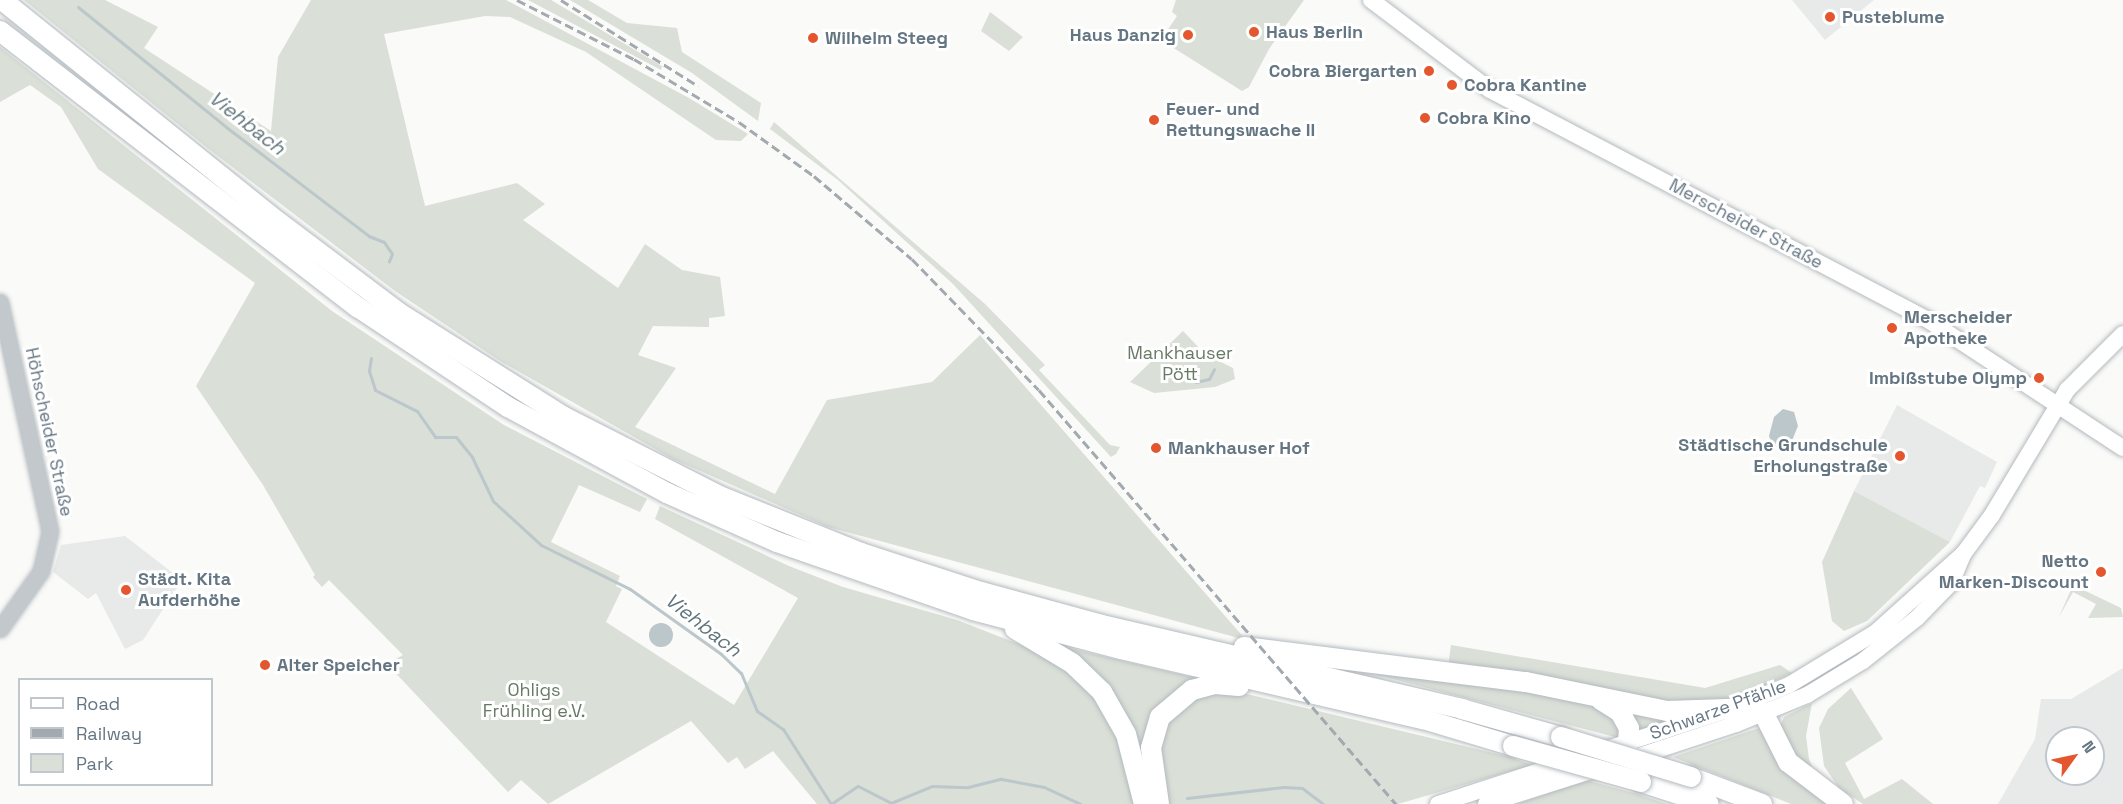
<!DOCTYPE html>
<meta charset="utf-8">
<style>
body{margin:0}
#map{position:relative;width:2123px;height:804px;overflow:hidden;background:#fafaf8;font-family:"Space Grotesk",sans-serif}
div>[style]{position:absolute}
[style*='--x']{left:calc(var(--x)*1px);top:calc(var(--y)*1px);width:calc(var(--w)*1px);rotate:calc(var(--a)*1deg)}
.built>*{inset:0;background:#e8e9e9}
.green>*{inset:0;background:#dadfd7}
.water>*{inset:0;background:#bbc7cb}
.round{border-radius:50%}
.stream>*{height:3px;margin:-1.5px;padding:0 1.5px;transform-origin:1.5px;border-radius:1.5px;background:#bbc7cb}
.roads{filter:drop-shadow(0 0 2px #b3babf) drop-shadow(0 0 2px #b3babf)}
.tertiary>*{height:15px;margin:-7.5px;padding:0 7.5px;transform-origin:7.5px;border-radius:7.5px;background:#c3c8cc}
.secondary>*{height:16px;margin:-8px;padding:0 8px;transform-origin:8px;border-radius:8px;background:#fff}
.trunk>*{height:20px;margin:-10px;padding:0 10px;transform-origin:10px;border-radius:10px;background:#fff}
.rail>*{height:3px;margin-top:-1.5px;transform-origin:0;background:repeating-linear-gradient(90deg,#a2aab0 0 9px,transparent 0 13.5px)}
.bridges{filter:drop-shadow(0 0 2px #b4b9bd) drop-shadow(0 0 2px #b4b9bd)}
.trunk-bridge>*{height:20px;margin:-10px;padding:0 10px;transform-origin:10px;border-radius:10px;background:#fff}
.dots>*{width:16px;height:16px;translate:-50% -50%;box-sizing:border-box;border:3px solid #fff;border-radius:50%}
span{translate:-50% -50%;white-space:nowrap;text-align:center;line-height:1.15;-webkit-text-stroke:6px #fff;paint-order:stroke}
.poi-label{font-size:18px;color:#657683;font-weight:700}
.left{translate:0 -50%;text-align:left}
.right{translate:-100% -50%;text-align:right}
.street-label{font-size:18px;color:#657683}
.park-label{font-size:18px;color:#687a64}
.water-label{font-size:20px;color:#60757c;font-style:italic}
.legend{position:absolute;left:18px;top:678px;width:195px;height:108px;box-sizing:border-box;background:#fff;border:2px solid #c1c8cd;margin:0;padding:8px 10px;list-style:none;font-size:18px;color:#657683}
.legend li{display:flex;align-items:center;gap:12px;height:30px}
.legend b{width:30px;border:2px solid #c1c8cd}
.north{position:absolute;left:2045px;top:726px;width:60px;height:60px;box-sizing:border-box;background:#fff;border:2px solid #c1c8cd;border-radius:50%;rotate:57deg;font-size:16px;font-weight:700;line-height:24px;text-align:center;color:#657683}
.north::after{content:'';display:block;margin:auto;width:21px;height:27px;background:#e4572e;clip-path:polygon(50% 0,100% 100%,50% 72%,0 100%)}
</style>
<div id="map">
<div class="built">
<div style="clip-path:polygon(1792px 0,1874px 0,1825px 40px)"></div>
<div style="clip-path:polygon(1897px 405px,1997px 462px,1985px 488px,1980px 486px,1950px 542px,1854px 491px)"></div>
<div style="clip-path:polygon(125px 536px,182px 580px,143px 640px,125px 649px,96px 593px,88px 599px,53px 572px,61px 545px)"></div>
<div style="clip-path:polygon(evenodd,2123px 668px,2123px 804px,1998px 804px,2035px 739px,2041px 699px,2071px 699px,2123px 668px,2057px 738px,2093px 738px,2093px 774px,2057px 774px,2057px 738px)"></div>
</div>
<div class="green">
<div style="clip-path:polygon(24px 0,105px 0,158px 27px,144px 48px,271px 131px,278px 57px,311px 0,506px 0,689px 98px,748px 134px,741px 141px,716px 140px,586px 52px,510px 17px,485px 16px,384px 34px,425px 206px,517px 183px,545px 204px,523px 220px,618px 288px,645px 244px,682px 270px,720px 277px,725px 316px,709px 318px,709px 327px,653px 326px,638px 355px,676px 368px,635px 427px,775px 494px,827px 400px,932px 382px,980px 335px,1246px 640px,828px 527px,673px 459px,500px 361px,395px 291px,210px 150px)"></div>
<div style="clip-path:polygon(528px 0,551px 0,662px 66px,661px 70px)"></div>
<div style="clip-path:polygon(570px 0,588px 0,627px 23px,677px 28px,682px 52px,761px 103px,758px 121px,692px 73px)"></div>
<div style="clip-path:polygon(1176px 0,1304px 0,1269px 49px,1249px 87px,1242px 91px,1161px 40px,1177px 16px,1172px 12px)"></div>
<div style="clip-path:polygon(990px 12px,1023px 37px,1009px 51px,981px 31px)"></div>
<div style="clip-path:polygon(0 47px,332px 311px,504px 425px,647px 499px,640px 512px,579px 485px,551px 542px,620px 576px,616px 586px,622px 589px,606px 622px,734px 705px,798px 598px,655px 519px,660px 506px,789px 566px,843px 587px,957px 620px,1037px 651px,1068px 671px,1094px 696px,1114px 727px,1137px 804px,817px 804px,773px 751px,745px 769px,737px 757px,728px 763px,691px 721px,548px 804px,521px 780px,508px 792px,387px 664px,403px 655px,329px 580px,322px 587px,313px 577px,315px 575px,263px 485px,196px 386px,255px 283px,98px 169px,61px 107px,30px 85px,0 102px)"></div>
<div style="clip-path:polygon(774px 122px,985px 304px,1045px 365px,1039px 370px,1110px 445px,1120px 447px,1116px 454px,1111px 457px,953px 284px,838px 180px,770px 129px)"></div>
<div style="clip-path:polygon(1183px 331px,1205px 354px,1233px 368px,1235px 379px,1215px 387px,1154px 393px,1130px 382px)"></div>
<div style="clip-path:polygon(1854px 491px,1950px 542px,1867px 621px,1844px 631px,1832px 621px,1822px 562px)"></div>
<div style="clip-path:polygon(2073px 585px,2121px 608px,2123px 617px,2088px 618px,2096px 604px,2073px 592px,2059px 617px)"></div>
<div style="clip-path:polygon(1051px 644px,1205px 680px,1160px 708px,1153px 804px,1129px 726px)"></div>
<div style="clip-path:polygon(1451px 645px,1705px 688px,1780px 665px,1792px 673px,1756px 689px,1757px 693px,1710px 707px,1681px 707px,1448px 666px)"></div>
<div style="clip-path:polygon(1332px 663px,1579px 700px,1610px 711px,1622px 730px,1619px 738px)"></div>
<div style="clip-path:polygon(1851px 688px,1883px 739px,1845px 763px,1864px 799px,1902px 779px,1933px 804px,1863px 804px,1839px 788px,1824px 766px,1819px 728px,1828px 709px)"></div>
<div style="clip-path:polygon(1234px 691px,1510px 757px,1532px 765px,1398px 804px,1165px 804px,1158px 761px,1161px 738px,1169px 719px,1184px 704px,1205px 695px)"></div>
<div style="clip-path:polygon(1812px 703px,1806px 736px,1809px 759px,1816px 777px,1796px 760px,1779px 728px,1784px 717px)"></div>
<div style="clip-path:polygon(1621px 706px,1682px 719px,1638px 733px)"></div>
<div style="clip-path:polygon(1759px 728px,1781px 764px,1834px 804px,1791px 804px,1673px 757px)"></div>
<div style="clip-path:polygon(1586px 780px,1637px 794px,1667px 804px,1517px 804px)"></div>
</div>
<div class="water">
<div style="clip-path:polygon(1783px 409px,1794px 412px,1798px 426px,1791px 443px,1781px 449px,1773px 446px,1769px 436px,1774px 417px)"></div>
<div class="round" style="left:649px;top:623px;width:24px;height:24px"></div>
</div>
<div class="stream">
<div style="--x:78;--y:7;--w:191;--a:39"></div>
<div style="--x:226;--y:127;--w:180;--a:37.3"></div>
<div style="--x:369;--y:236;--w:16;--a:22"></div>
<div style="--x:384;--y:242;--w:14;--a:56"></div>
<div style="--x:392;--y:254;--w:8;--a:113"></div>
<div style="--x:371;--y:358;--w:13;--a:99"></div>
<div style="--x:369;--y:371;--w:20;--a:72"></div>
<div style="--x:375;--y:390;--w:47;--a:26.6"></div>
<div style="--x:417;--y:411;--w:32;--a:55"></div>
<div style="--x:435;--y:437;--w:21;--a:0"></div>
<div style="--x:456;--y:437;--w:26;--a:51"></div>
<div style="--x:472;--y:457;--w:49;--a:64.5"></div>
<div style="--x:493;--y:501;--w:65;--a:42.5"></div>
<div style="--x:541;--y:545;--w:99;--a:26.3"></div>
<div style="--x:630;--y:589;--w:112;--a:35.5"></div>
<div style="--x:721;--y:654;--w:28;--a:44"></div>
<div style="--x:741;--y:673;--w:41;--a:67.2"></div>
<div style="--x:757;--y:711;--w:32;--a:35"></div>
<div style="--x:783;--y:729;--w:89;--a:57.4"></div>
<div style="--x:831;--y:804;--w:32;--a:-34"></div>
<div style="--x:858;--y:786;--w:37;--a:27"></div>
<div style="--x:891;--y:803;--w:44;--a:-22.5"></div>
<div style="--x:932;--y:786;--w:36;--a:2"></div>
<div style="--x:968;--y:787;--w:34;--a:-14"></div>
<div style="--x:1001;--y:779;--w:44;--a:10.5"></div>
<div style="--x:1044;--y:787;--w:40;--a:25"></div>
<div style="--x:1196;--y:382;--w:13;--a:-13"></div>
<div style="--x:1209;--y:379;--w:11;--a:-63"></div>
<div style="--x:1187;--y:798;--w:98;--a:-6.5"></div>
<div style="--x:1284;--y:787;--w:18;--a:3"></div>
<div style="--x:1302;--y:788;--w:26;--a:37"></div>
</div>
<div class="roads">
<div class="tertiary">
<div style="--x:0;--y:302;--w:234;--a:77.7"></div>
<div style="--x:50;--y:531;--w:41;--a:102.7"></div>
<div style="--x:41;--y:571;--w:71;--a:125.3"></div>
</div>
<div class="secondary">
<div style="--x:1371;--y:0;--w:149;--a:37.1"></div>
<div style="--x:1490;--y:90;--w:495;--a:27.7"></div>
<div style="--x:1928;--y:320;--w:233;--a:33.3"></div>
<div style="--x:1627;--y:760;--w:115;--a:-18.3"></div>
<div style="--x:1736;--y:724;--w:77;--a:-22.2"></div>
<div style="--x:1807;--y:695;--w:66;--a:-31.3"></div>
<div style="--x:1863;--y:661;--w:69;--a:-38.5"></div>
<div style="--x:1917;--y:618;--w:49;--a:-45.8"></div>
<div style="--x:1951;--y:583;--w:33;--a:-67"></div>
<div style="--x:1964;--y:553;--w:47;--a:-53.6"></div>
<div style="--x:1992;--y:515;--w:146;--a:-59"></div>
<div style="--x:2067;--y:390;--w:79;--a:-45"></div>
<div style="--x:1438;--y:804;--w:307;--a:-18"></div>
<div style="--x:1730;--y:709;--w:64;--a:-22.1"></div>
<div style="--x:1789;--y:685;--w:100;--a:-31.2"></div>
<div style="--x:1875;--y:633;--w:118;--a:-41.9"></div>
<div style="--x:1486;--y:804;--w:120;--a:-17.5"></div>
</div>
<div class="trunk">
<div style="--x:2;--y:0;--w:343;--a:38.8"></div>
<div style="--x:269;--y:215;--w:163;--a:37"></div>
<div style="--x:399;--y:313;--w:195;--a:32.2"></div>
<div style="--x:564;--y:417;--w:177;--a:26.9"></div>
<div style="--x:722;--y:497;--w:150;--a:21.9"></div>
<div style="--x:861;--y:553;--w:126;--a:18"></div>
<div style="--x:981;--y:592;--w:125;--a:15.3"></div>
<div style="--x:1102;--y:625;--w:370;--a:13.1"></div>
<div style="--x:1462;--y:709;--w:103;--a:15.8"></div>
<div style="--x:0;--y:31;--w:453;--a:37.7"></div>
<div style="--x:359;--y:308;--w:179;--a:33.6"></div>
<div style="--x:508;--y:407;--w:181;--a:28.4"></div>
<div style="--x:667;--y:493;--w:120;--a:24"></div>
<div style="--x:777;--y:542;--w:207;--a:19.1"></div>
<div style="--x:973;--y:610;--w:153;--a:14.8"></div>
<div style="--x:1121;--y:649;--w:310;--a:13.1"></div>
<div style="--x:1423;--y:719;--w:94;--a:16.7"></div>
<div style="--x:1015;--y:629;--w:66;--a:30.8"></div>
<div style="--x:1072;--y:663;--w:42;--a:44"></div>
<div style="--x:1102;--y:692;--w:48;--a:60.3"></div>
<div style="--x:1126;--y:734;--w:72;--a:75.6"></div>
<div style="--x:1244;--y:647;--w:284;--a:7.1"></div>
<div style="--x:1526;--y:682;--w:144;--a:11.6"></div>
<div style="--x:1667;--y:711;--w:89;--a:-1.9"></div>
<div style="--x:1756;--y:708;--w:10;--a:37"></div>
<div style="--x:1764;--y:714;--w:54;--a:63.4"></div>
<div style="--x:1788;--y:762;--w:69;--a:37.4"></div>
<div style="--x:1601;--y:700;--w:22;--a:32"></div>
<div style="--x:1620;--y:712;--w:18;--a:61"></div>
<div style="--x:1629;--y:728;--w:15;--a:94"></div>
<div style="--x:1628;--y:743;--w:28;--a:135"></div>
<div style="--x:1691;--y:777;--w:76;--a:20.8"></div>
<div style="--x:1641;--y:782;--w:71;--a:17.9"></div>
<div style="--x:1159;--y:804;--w:57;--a:-98.1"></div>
<div style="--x:1151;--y:748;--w:32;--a:-74"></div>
<div style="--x:1160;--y:717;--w:42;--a:-40.2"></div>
<div style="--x:1192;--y:690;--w:24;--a:-15"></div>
<div style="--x:1215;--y:684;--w:24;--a:5"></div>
</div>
</div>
<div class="rail">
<div style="--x:517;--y:0;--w:131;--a:26.8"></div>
<div style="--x:634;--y:59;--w:122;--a:31"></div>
<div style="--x:739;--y:122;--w:92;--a:35.8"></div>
<div style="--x:814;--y:176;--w:128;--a:40.3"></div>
<div style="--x:912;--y:259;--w:182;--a:45.9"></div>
<div style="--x:1039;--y:390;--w:547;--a:49.23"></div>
<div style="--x:561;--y:0;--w:162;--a:32.1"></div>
</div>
<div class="bridges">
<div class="trunk-bridge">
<div style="--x:1561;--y:737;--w:136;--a:17.1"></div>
<div style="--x:1513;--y:746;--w:133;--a:15.7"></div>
</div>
</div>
<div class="dots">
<div style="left:1830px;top:17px;background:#e4572e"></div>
<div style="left:1254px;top:32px;background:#e4572e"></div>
<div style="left:1188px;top:35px;background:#e4572e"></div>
<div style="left:813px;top:38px;background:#e4572e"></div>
<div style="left:1429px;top:71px;background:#e4572e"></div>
<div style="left:1452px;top:85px;background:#e4572e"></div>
<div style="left:1425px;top:118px;background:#e4572e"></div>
<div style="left:1154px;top:120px;background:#e4572e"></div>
<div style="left:1892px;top:328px;background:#e4572e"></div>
<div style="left:2039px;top:378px;background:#e4572e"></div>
<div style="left:1156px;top:448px;background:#e4572e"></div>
<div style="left:1900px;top:456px;background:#e4572e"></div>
<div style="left:2101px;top:572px;background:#e4572e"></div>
<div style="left:126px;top:590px;background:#e4572e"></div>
<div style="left:265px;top:665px;background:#e4572e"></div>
</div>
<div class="poi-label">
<span class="left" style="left:1842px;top:17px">Pusteblume</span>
<span class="left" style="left:1266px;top:32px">Haus Berlin</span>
<span class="right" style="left:1176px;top:35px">Haus Danzig</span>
<span class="left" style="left:825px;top:38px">Wilhelm Steeg</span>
<span class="right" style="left:1417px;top:71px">Cobra Biergarten</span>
<span class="left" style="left:1464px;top:85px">Cobra Kantine</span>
<span class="left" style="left:1166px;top:120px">Feuer- und<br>Rettungswache II</span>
<span class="left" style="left:1437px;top:118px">Cobra Kino</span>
<span class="left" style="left:1904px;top:328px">Merscheider<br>Apotheke</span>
<span class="right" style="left:2027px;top:378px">Imbißstube Olymp</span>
<span class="right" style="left:1888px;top:456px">Städtische Grundschule<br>Erholungstraße</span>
<span class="left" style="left:1168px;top:448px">Mankhauser Hof</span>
<span class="right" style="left:2089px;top:572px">Netto<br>Marken-Discount</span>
<span class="left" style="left:138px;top:590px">Städt. Kita<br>Aufderhöhe</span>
<span class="left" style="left:277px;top:665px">Alter Speicher</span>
</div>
<div class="street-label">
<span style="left:1746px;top:224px;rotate:28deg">Merscheider Straße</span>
<span style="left:49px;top:432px;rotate:78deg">Höhscheider Straße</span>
<span style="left:1718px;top:710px;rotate:-20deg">Schwarze Pfähle</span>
</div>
<div class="park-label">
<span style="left:1180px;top:364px">Mankhauser<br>Pött</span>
<span style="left:534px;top:701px">Ohligs<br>Frühling e.V.</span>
</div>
<div class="water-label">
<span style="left:247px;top:123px;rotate:38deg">Viehbach</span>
<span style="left:703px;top:625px;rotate:38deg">Viehbach</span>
</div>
<ul class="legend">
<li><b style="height:8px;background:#fff"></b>Road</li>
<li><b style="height:8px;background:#a2aab0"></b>Railway</li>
<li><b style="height:16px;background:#dadfd7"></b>Park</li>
</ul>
<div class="north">N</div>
</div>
